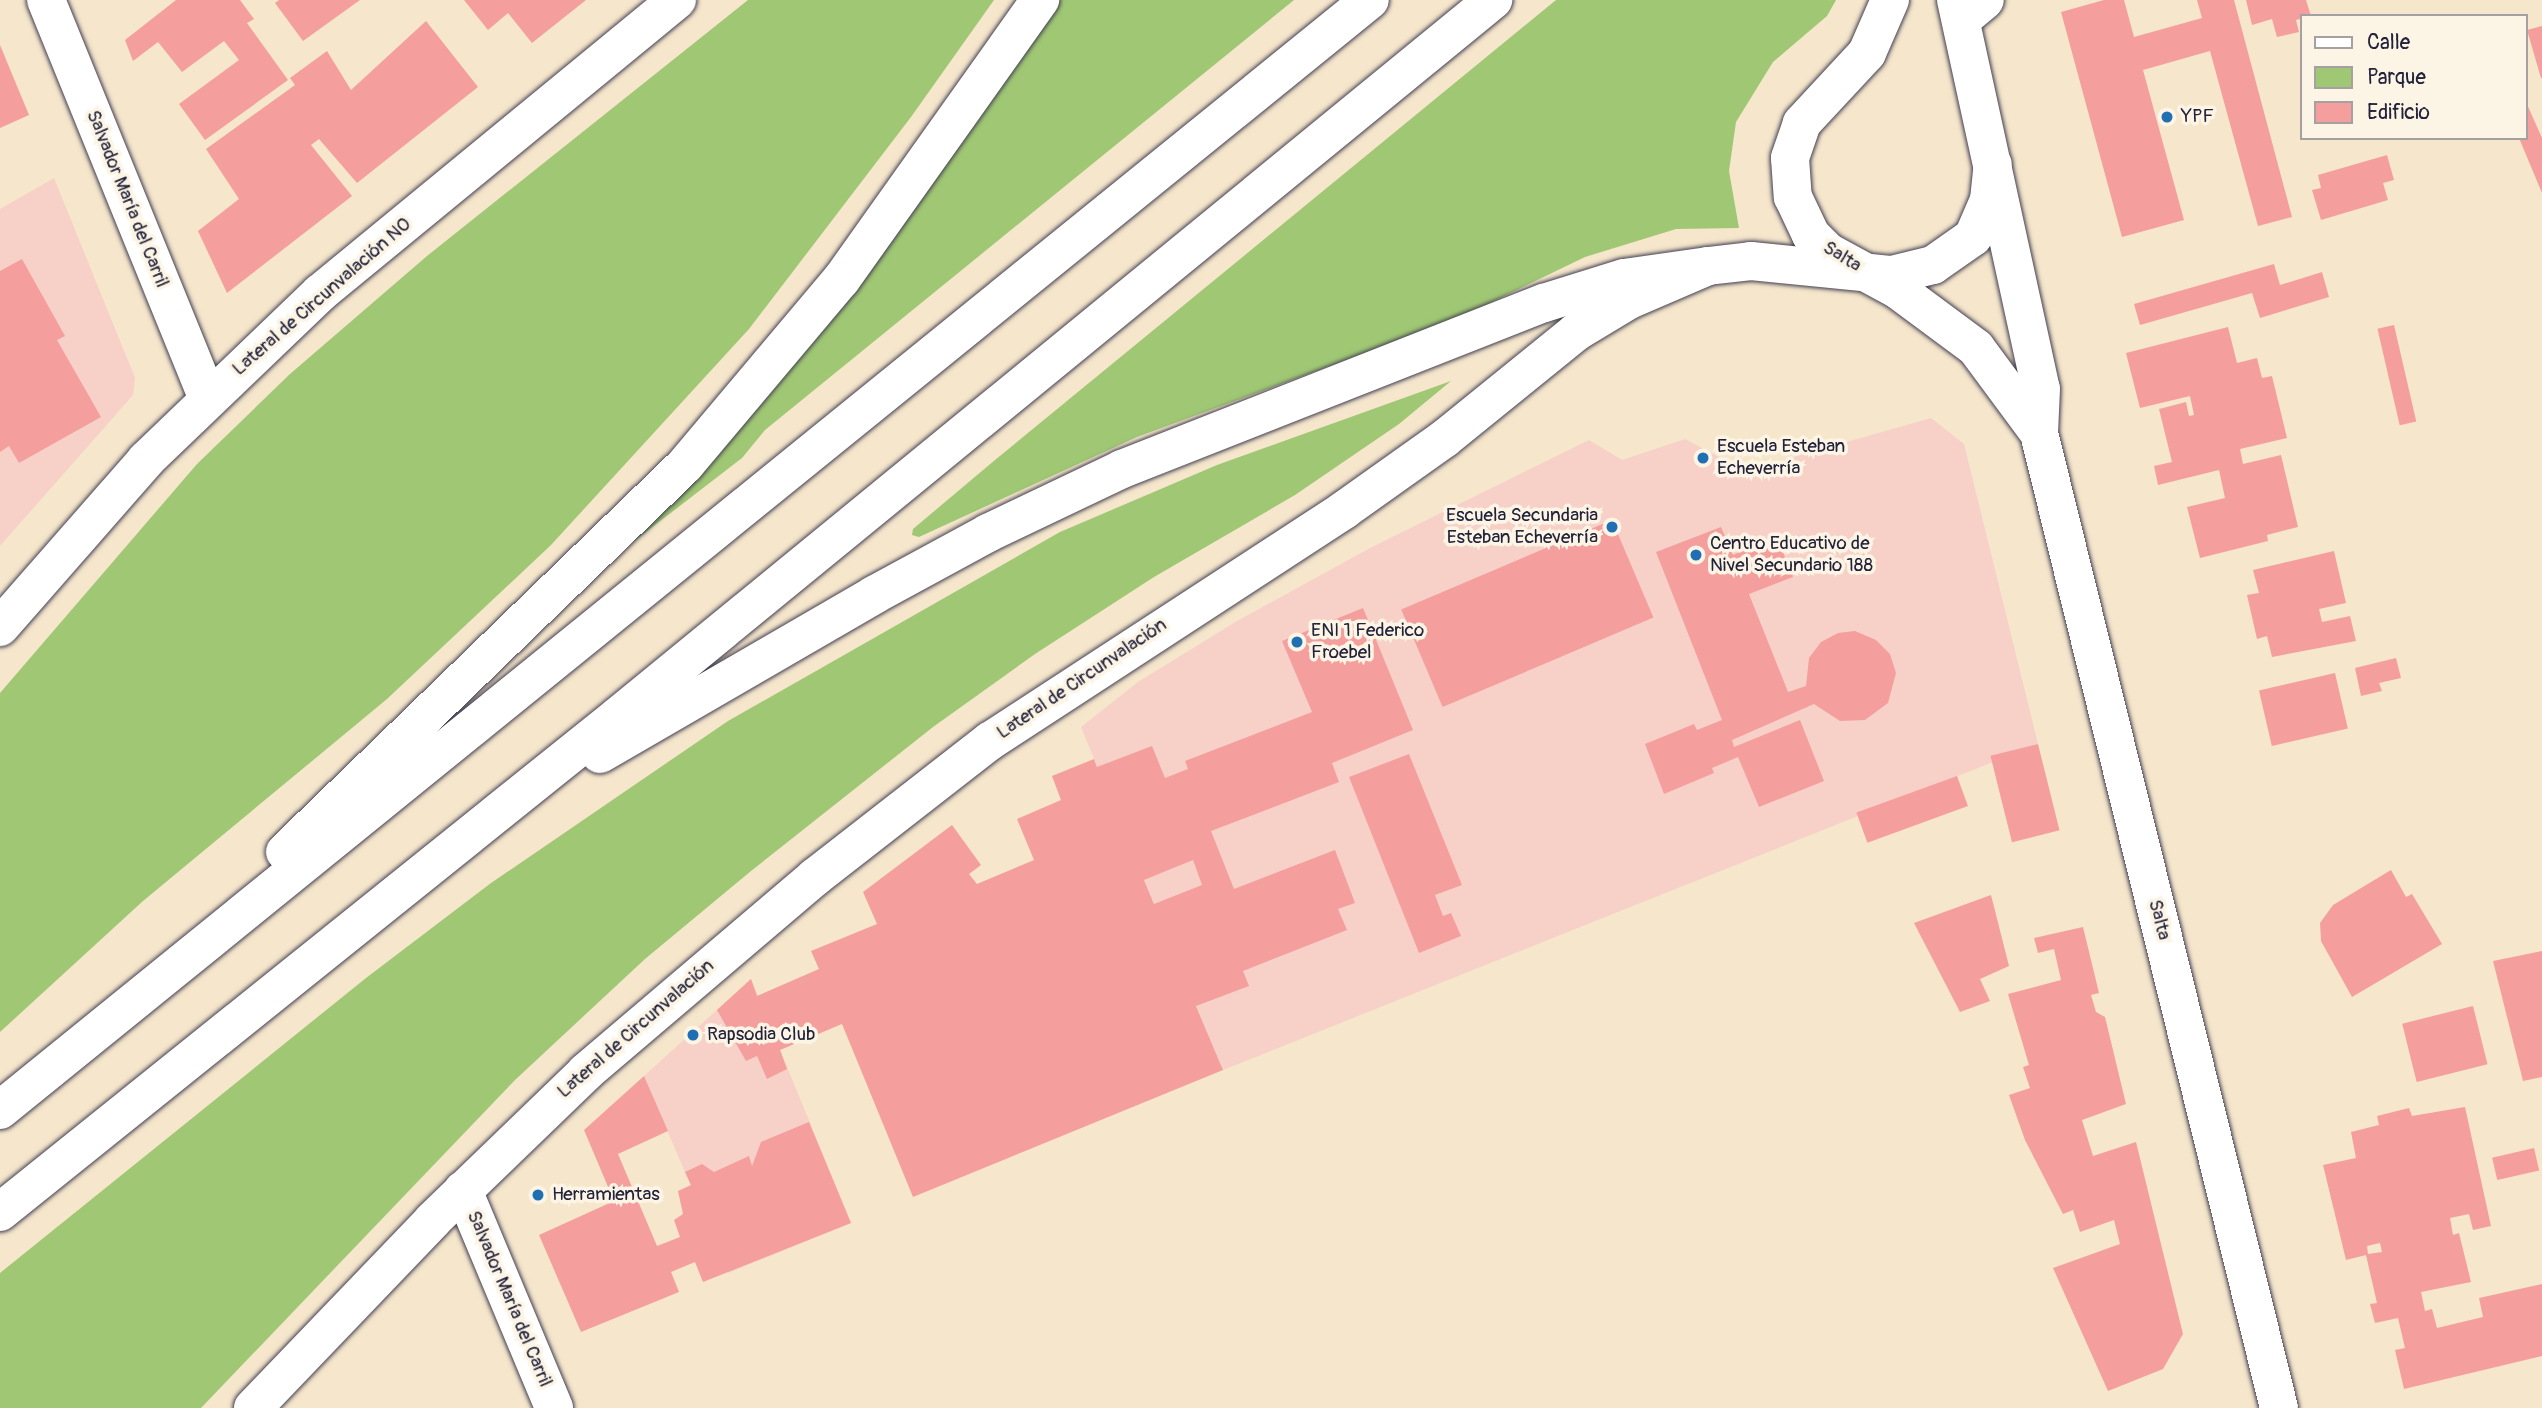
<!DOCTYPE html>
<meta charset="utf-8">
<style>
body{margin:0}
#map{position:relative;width:2542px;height:1408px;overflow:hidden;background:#f5e6cc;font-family:Pangolin,sans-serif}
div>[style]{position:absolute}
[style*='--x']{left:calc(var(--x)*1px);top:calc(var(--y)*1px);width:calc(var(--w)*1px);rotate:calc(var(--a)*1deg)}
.built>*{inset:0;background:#f7d1c8}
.green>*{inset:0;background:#a0c874}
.building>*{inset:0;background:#f49f9e;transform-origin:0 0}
.roads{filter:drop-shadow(0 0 2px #423f51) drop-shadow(0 0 2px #423f51)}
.minor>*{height:38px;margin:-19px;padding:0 19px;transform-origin:19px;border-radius:19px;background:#fff}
.major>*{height:38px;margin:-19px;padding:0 19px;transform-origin:19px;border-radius:19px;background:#fff}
.highway>*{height:38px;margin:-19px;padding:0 19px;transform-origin:19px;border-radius:19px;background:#fff}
.dots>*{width:19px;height:19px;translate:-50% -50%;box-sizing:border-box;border:4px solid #fcf5e5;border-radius:50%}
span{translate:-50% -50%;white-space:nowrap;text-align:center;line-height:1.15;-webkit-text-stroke:7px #fcf5e5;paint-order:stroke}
.poi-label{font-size:19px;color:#22223b}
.left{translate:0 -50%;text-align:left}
.right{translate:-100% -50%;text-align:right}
.street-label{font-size:19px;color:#22223b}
.legend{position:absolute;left:2300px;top:14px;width:228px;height:126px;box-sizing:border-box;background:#fcf5e5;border:2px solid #a5a1a1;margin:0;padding:9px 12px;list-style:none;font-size:21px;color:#22223b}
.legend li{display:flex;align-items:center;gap:14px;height:35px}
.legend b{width:35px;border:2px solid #a5a1a1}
</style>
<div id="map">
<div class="built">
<div style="clip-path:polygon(54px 178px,135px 378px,133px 395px,0 546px,0 209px)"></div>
<div style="clip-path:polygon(1931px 418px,1964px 444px,2038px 744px,1223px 1070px,1081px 727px,1138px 682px,1237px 621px,1372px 547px,1589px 440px,1622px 460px,1685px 439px,1745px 471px)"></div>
<div style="clip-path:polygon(751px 979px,851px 1223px,728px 1273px,644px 1076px)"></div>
</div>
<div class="green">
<div style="clip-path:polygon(748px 0,994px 0,911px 117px,749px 329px,551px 545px,387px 699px,143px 901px,0 1032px,0 693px,197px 464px,290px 374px,427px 256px)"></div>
<div style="clip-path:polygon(1060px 0,1294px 0,765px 430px,742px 458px,633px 542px,939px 170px)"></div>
<div style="clip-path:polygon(1556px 0,1836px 0,1827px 16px,1773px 62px,1736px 122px,1729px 171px,1739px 228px,1676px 229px,1585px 257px,1457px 319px,1137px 437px,919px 537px,912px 535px,913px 529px,995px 460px)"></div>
<div style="clip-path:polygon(1451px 381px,1399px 424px,1295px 495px,1154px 577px,1035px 654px,933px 727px,751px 871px,645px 959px,515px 1080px,201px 1408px,0 1408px,0 1273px,366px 978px,491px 883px,728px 721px,1060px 532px,1217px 465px)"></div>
</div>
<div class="building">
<div style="clip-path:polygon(176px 0,240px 0,254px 19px,247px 23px,288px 80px,205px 140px,179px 104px,239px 60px,224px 41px,182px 72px,158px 42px,133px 61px,125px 40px)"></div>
<div style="clip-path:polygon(279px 0,360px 0,303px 41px,275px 3px)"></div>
<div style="clip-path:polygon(464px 0,586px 0,532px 43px,508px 13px,488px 30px)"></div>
<div style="clip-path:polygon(2104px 0,2124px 0,2134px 37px,2202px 18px,2197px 0,2234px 0,2292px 217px,2258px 226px,2210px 51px,2143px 70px,2184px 220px,2122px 237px,2061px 12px)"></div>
<div style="clip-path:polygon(2246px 0,2306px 0,2311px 16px,2296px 20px,2299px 32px,2277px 37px,2272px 19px,2252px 25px)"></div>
<div style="clip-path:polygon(426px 21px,478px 87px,357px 183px,319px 139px,311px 145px,352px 196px,227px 293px,198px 231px,239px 199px,206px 149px,295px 85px,290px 78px,327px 51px,351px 90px)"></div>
<div style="clip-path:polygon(2542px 26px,2542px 78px,2541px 78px,2527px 30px)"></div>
<div style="clip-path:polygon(0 45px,29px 115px,0 128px)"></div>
<div style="clip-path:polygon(2526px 102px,2542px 138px,2542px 193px,2519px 138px,2526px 138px)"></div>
<div style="clip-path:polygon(2387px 155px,2394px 180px,2383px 183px,2388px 200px,2321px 220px,2312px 190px,2321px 188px,2318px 175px)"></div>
<div style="clip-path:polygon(22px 259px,65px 336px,57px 340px,101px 417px,19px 463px,9px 446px,0 452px,0 271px)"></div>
<div style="clip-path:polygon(2274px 264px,2280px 285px,2322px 272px,2329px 297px,2260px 318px,2252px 293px,2140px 325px,2134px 304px)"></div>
<div style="left:2394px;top:325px;width:99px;height:17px;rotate:77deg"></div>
<div style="clip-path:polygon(2228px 327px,2237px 363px,2257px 358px,2262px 378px,2272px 376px,2287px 438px,2240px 449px,2243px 464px,2281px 455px,2298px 527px,2267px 535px,2268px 541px,2200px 558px,2187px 507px,2225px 498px,2219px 470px,2158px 485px,2154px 466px,2172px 462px,2159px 409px,2186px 402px,2189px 416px,2194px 415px,2190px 396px,2140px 408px,2126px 353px)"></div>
<div style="left:1612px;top:520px;width:106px;height:229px;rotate:67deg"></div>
<div style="clip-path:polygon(1721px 527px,1733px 555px,1777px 537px,1793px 577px,1749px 594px,1788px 692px,1806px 686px,1809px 658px,1821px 642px,1838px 633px,1855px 631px,1876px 640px,1890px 654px,1896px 673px,1888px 703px,1865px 720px,1840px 721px,1814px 704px,1732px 740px,1734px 747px,1800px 720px,1824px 781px,1759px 807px,1738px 757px,1712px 768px,1714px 773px,1664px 794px,1645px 744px,1694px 724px,1697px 730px,1722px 720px,1656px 552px)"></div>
<div style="clip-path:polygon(2334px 551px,2346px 603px,2319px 609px,2322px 622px,2350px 616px,2356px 641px,2272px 657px,2267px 636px,2257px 639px,2247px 595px,2259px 593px,2253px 570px)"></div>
<div style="clip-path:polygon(evenodd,1363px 608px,1413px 730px,1332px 763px,1339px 782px,1211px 831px,1234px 889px,1335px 850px,1355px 903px,1338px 909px,1347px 930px,1243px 971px,1249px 986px,1196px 1006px,1223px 1070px,913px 1197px,842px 1024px,780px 1050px,787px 1069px,767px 1079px,757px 1056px,746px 1061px,717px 1010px,751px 979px,757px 996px,819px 969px,811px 951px,877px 924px,863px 892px,952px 825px,981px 865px,969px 874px,977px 884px,1034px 860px,1017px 819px,1061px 800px,1052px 776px,1094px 759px,1097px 767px,1152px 746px,1165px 778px,1188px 769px,1185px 761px,1312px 712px,1282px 641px,1363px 608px,1193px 860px,1202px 885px,1154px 904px,1144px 880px,1193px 860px)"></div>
<div style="clip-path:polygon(2396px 658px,2401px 678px,2379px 683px,2382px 691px,2361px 696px,2355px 668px)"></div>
<div style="left:2335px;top:673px;width:57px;height:78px;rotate:77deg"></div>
<div style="left:2038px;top:744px;width:89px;height:49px;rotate:76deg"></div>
<div style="clip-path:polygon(1409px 754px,1462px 885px,1435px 895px,1443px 916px,1451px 913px,1461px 936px,1419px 953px,1349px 777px)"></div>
<div style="left:1957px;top:776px;width:32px;height:107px;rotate:70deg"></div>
<div style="clip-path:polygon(2391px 870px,2406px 897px,2412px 894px,2442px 944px,2352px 997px,2321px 941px,2320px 923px,2333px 905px)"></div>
<div style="clip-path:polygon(1991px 895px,2009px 966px,1980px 979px,1990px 1001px,1960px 1012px,1914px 923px)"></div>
<div style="clip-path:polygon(2083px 927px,2099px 993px,2091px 995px,2096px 1012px,2105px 1017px,2126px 1104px,2082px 1120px,2093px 1156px,2136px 1142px,2183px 1334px,2163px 1369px,2108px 1391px,2053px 1268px,2120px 1244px,2114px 1220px,2080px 1232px,2073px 1210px,2063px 1214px,2025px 1140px,2009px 1095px,2030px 1088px,2023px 1067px,2029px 1065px,2008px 994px,2061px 980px,2054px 949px,2038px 953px,2034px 938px)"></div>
<div style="clip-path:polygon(2542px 951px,2542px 1077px,2523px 1081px,2493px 961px)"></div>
<div style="left:2473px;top:1006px;width:60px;height:73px;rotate:76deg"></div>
<div style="clip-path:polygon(644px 1076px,668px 1131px,618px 1154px,657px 1246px,680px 1237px,674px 1220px,683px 1214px,678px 1191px,691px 1185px,685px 1172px,702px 1164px,714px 1172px,749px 1156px,752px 1166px,761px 1142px,809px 1122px,851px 1223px,703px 1282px,695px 1262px,671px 1272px,679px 1292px,581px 1332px,539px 1235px,614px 1201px,584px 1130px)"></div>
<div style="clip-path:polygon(evenodd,2465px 1107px,2491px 1226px,2473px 1230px,2469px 1214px,2450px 1218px,2453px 1235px,2459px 1233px,2471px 1282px,2421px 1292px,2425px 1311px,2432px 1309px,2437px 1328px,2483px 1317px,2479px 1298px,2542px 1284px,2542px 1356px,2404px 1389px,2395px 1350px,2405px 1348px,2398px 1318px,2375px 1323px,2370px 1304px,2377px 1303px,2366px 1255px,2346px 1260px,2323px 1165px,2356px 1158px,2351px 1132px,2379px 1125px,2377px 1116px,2409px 1108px,2412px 1116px,2465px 1107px,2380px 1243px,2382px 1252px,2368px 1254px,2367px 1246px,2380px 1243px)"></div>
<div style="left:2534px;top:1148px;width:23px;height:43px;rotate:77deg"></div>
</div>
<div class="roads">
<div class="minor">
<div style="--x:46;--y:0;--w:430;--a:67.9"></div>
<div style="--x:1961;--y:20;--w:31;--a:-40"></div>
<div style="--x:0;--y:627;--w:222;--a:-48.8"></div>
<div style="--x:146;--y:460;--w:241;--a:-43.8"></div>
<div style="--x:320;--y:293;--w:462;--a:-39.4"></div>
<div style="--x:463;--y:1190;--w:236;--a:67.3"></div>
<div style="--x:253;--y:1408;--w:260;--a:-46.2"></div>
<div style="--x:433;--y:1220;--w:213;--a:-44"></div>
<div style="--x:586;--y:1072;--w:301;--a:-40.4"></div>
<div style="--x:815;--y:877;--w:222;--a:-37.9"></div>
<div style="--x:990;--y:741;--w:423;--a:-33.1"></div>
<div style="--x:1344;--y:510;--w:123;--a:-35.4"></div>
<div style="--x:1444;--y:439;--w:170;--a:-39"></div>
<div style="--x:1576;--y:332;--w:62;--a:-31.1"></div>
<div style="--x:1629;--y:300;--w:86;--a:-23.3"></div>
<div style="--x:1708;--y:266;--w:43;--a:-6.6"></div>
<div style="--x:1751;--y:261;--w:142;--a:5.7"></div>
<div style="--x:1892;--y:275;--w:42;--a:-13.7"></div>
<div style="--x:1933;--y:265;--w:49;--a:-35"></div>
<div style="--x:1973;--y:237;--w:40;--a:-66.6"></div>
<div style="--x:1989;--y:200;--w:36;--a:-84"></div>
</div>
<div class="major">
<div style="--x:1890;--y:0;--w:58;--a:113.5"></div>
<div style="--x:1867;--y:53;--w:96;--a:132.9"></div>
<div style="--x:1802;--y:123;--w:37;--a:109"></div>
<div style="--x:1790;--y:158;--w:39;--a:86"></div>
<div style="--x:1793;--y:197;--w:42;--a:64.7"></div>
<div style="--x:1811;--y:235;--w:24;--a:45"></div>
<div style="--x:1828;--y:252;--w:80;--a:28.5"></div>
<div style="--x:1898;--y:290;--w:97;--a:36.6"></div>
<div style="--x:1976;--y:348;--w:106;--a:53.5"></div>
<div style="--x:1956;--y:0;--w:398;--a:77.7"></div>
<div style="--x:2041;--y:389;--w:44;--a:92.6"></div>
<div style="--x:2039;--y:433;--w:1004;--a:76.17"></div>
</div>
<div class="highway">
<div style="--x:600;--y:754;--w:317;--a:-30.1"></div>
<div style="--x:874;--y:595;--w:130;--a:-28.5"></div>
<div style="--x:988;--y:533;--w:148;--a:-25.5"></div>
<div style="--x:1122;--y:469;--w:453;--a:-21.5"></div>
<div style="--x:1544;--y:303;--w:84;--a:-17.4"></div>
<div style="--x:1624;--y:278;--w:85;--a:-8.1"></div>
<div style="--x:285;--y:852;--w:557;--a:-44.05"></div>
<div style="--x:685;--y:465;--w:242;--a:-49.9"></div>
<div style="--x:841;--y:280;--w:344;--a:-54.6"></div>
<div style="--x:0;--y:1110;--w:1763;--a:-39.02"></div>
<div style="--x:0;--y:1212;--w:792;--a:-38.75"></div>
<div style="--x:618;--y:716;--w:1131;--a:-39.29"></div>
</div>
</div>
<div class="dots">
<div style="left:2167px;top:117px;background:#1f6fb2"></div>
<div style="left:1703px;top:458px;background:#1f6fb2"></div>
<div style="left:1612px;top:527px;background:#1f6fb2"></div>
<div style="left:1696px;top:555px;background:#1f6fb2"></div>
<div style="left:1297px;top:642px;background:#1f6fb2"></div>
<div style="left:693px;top:1035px;background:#1f6fb2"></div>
<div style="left:538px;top:1195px;background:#1f6fb2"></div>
</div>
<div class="poi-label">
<span class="left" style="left:2181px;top:117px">YPF</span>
<span class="left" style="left:1717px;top:458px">Escuela Esteban<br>Echeverría</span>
<span class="right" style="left:1598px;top:527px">Escuela Secundaria<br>Esteban Echeverría</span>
<span class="left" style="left:1710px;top:555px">Centro Educativo de<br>Nivel Secundario 188</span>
<span class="left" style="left:1311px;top:642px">ENI 1 Federico<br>Froebel</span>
<span class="left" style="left:707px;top:1035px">Rapsodia Club</span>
<span class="left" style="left:552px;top:1195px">Herramientas</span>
</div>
<div class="street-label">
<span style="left:127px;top:199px;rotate:68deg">Salvador María del Carril</span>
<span style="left:1842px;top:257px;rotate:32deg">Salta</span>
<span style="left:322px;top:297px;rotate:-41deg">Lateral de Circunvalación NO</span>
<span style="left:1082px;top:679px;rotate:-34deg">Lateral de Circunvalación</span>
<span style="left:2159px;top:920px;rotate:76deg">Salta</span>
<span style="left:636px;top:1029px;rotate:-41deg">Lateral de Circunvalación</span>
<span style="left:509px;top:1299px;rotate:67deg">Salvador María del Carril</span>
</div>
<ul class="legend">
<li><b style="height:9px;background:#fff"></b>Calle</li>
<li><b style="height:19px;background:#a0c874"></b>Parque</li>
<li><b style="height:19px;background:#f49f9e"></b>Edificio</li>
</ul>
</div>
